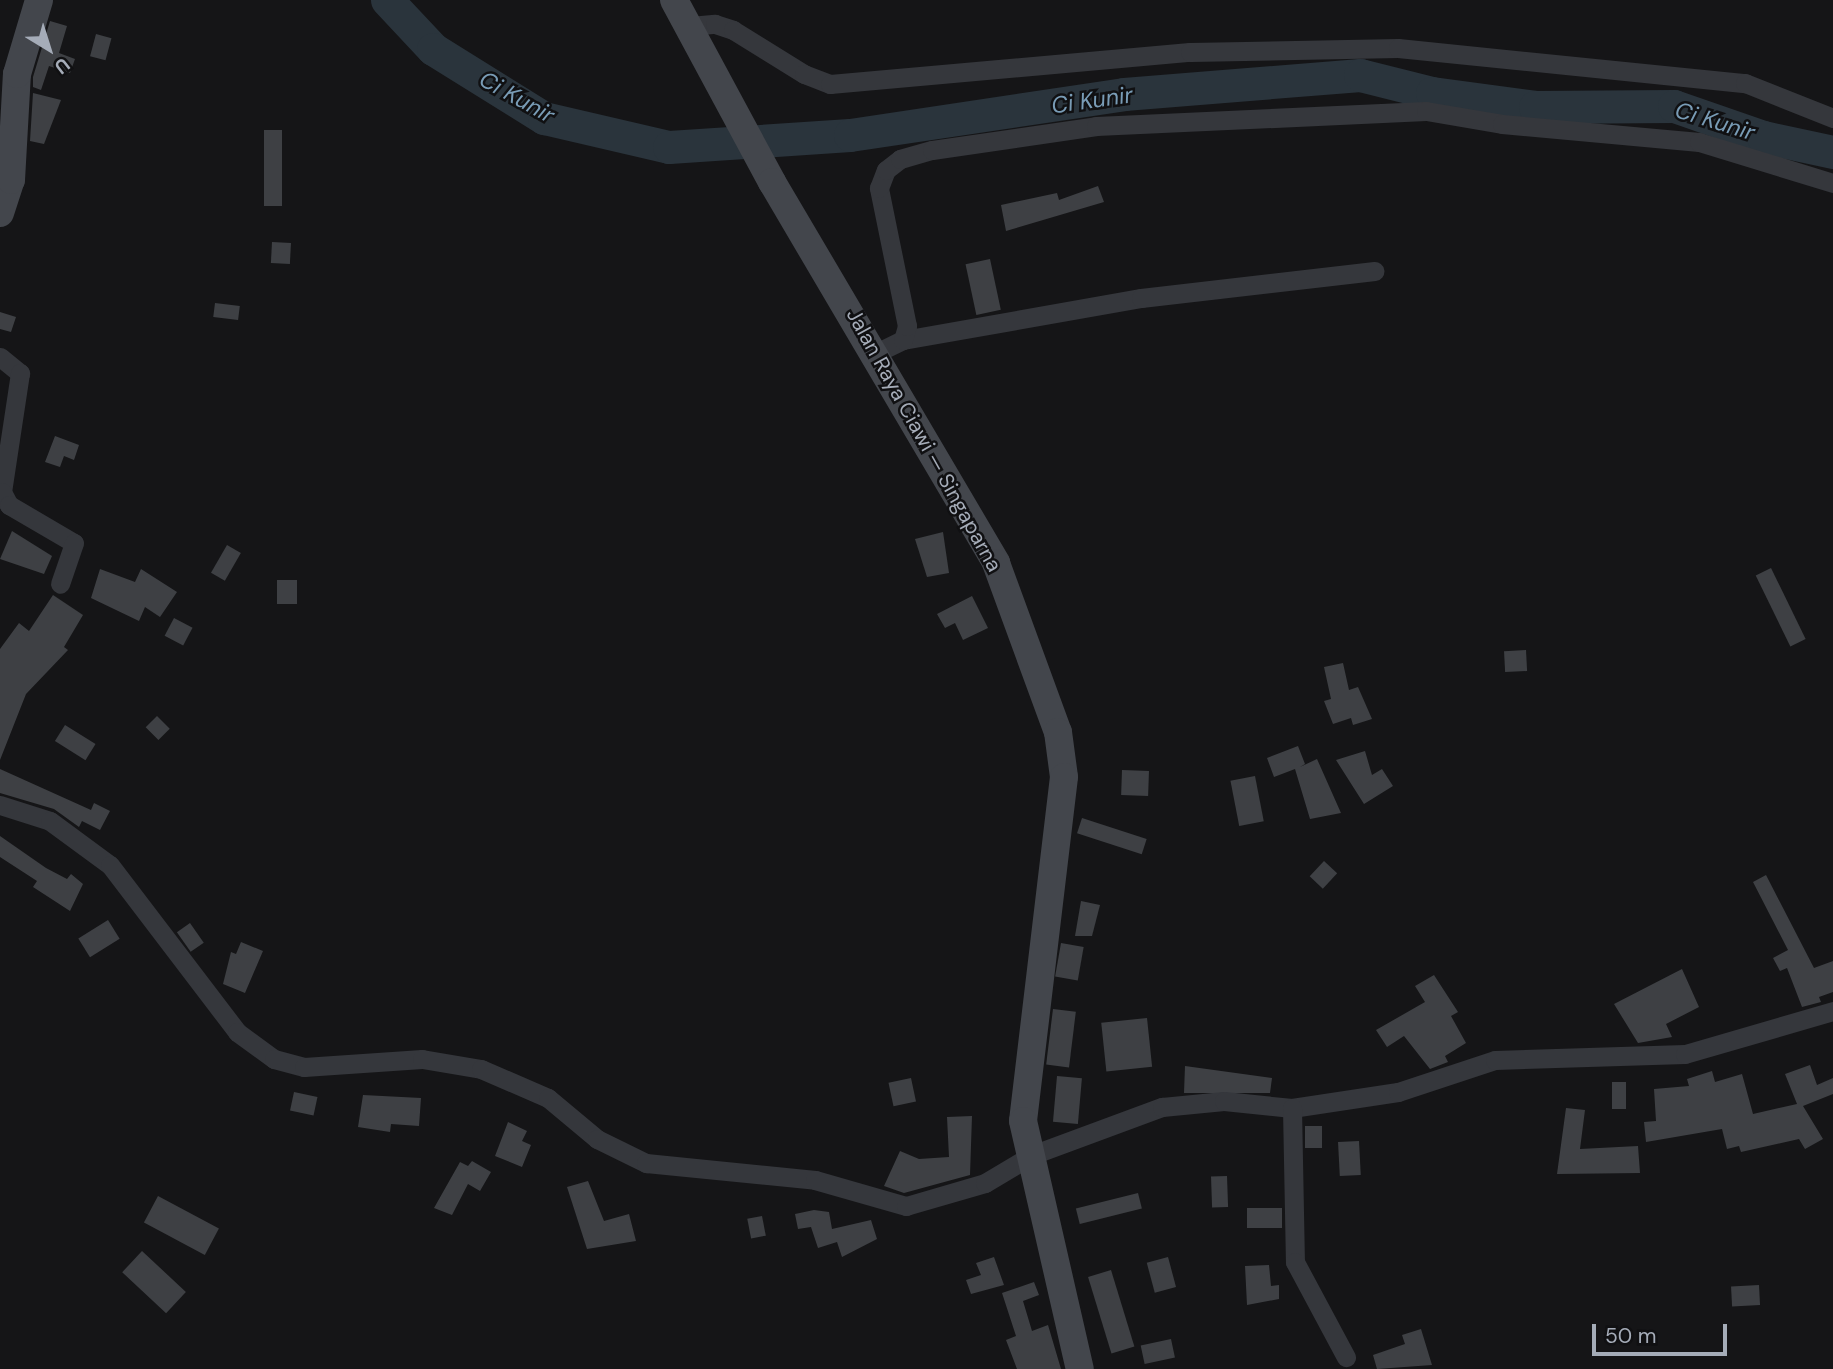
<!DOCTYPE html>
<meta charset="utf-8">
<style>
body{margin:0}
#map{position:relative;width:1833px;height:1369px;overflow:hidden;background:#151517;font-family:"DM Sans",sans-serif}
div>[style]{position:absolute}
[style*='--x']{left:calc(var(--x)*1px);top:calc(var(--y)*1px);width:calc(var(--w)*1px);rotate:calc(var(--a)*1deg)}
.river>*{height:33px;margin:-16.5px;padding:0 16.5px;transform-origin:16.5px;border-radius:16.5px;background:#2a343c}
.building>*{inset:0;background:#3e4044;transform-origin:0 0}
.street>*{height:19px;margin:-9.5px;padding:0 9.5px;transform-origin:9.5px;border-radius:9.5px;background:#35373c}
.secondary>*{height:28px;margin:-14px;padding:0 14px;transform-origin:14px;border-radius:14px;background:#43464c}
span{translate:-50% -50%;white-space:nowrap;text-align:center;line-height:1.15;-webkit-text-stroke:5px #101012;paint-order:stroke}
.street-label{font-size:21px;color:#a5acb8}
.water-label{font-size:23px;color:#799cb6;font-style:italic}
.north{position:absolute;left:14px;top:14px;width:70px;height:70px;-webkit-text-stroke:5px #101012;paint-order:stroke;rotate:142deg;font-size:19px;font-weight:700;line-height:28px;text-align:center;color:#a5acb8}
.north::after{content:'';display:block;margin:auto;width:24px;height:32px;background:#a5acb8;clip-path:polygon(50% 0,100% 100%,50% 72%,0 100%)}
.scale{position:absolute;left:1592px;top:1324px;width:135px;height:32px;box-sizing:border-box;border:4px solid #a5acb8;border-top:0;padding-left:9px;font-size:21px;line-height:24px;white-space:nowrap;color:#a5acb8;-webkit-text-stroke:5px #101012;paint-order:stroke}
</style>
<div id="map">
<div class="river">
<div style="--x:387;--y:0;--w:67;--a:46.8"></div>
<div style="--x:433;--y:49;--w:131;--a:31.9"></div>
<div style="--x:544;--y:118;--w:128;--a:13.1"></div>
<div style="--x:669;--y:147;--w:181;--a:-3.8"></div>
<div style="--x:850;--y:135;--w:277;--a:-8.5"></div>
<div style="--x:1124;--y:94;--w:237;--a:-4.6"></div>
<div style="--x:1360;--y:75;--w:74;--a:14"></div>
<div style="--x:1432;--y:93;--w:104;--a:7.7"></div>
<div style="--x:1535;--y:107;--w:139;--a:-0.4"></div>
<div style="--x:1674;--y:106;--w:94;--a:19.2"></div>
<div style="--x:1763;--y:137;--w:72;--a:12.1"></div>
</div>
<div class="building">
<div style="clip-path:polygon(50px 21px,67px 26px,59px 53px,75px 59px,70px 73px,49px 66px,41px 90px,33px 87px,33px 77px)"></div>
<div style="left:96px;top:34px;width:16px;height:23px;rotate:15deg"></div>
<div style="clip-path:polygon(33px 93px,61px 100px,44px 144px,30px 141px)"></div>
<div style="left:264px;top:130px;width:18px;height:76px"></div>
<div style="clip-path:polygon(1098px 186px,1104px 202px,1006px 231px,1001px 205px,1057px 193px,1059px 200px)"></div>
<div style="left:272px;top:242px;width:19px;height:21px;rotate:3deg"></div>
<div style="left:990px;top:259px;width:52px;height:25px;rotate:78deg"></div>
<div style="left:215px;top:303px;width:25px;height:14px;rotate:7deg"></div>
<div style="clip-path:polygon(0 312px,16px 317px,11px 332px,0 329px)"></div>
<div style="clip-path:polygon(55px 436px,79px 445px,74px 460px,64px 456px,60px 467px,45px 462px)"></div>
<div style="clip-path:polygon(12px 531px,52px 556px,44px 574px,0 559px)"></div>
<div style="clip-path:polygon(943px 532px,949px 573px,927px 577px,915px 539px)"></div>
<div style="left:227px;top:545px;width:16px;height:32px;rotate:30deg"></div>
<div style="left:1771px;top:568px;width:79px;height:17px;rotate:64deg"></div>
<div style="clip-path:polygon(100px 569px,135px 582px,141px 569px,177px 592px,160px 617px,145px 607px,139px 621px,91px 598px)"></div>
<div style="left:277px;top:580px;width:20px;height:24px"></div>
<div style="clip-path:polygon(53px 595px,83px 615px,64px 647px,68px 650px,26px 694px,0 760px,0 649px,19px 623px,29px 631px)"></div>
<div style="clip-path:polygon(972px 596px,988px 628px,963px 640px,955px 623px,945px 628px,937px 614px)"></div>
<div style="left:174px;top:618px;width:21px;height:20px;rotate:28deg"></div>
<div style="left:1526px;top:650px;width:21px;height:22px;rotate:87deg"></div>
<div style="clip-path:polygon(1343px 663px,1349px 690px,1358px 687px,1372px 719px,1353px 725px,1351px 718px,1333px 724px,1324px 701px,1331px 699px,1324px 667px)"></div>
<div style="left:157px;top:716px;width:18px;height:16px;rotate:45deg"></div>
<div style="left:65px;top:725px;width:36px;height:19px;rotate:32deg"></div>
<div style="clip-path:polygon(1298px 746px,1305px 764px,1300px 767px,1317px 759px,1341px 813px,1310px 819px,1295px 769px,1274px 777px,1267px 758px)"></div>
<div style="clip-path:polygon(1365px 751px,1372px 775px,1382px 769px,1393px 786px,1364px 804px,1336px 760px)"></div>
<div style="clip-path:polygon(0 769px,91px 810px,94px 803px,110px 811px,100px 830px,82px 821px,79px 827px,54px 809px,0 793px)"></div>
<div style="left:1122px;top:770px;width:27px;height:25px;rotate:2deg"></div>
<div style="left:1255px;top:776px;width:46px;height:25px;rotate:79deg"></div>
<div style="left:1082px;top:818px;width:68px;height:16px;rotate:18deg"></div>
<div style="clip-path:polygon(0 836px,46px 868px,67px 879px,71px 874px,83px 884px,70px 911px,33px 887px,37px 881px,0 857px)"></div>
<div style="left:1324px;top:861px;width:18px;height:21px;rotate:43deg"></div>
<div style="clip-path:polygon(1766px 875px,1814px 968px,1833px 961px,1833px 992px,1819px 997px,1821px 1002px,1802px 1007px,1787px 968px,1780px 971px,1773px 958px,1788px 950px,1753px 882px)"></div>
<div style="clip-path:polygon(1081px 901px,1100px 905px,1092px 936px,1075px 936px)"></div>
<div style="left:108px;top:920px;width:22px;height:35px;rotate:58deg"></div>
<div style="left:190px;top:923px;width:24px;height:16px;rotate:55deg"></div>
<div style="clip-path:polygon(241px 942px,263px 951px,245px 993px,223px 984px,231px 952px,236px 954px)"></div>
<div style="left:1061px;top:943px;width:23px;height:34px;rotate:10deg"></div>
<div style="clip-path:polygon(1682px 969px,1699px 1007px,1666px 1024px,1672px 1037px,1638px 1043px,1614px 1004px)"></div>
<div style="clip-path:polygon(1434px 975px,1458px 1012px,1451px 1016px,1466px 1043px,1445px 1056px,1448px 1062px,1430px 1069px,1404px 1036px,1387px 1047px,1376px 1030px,1425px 1002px,1415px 986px)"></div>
<div style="left:1053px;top:1009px;width:23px;height:56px;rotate:7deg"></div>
<div style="left:1147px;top:1018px;width:49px;height:46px;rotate:84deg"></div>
<div style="clip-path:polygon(1810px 1065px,1817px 1085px,1833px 1078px,1833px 1094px,1803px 1106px,1823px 1139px,1805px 1149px,1799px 1139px,1741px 1152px,1739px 1146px,1727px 1149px,1722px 1129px,1646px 1142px,1644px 1122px,1656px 1121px,1654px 1089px,1689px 1086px,1687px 1079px,1712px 1071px,1715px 1082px,1742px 1074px,1753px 1114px,1797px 1104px,1785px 1074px)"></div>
<div style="clip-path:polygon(1185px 1066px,1272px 1078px,1270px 1093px,1184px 1093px)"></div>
<div style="left:1057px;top:1076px;width:25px;height:46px;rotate:5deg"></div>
<div style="left:911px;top:1078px;width:24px;height:23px;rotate:78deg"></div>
<div style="left:1612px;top:1082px;width:14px;height:27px"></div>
<div style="left:294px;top:1092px;width:24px;height:19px;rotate:12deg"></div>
<div style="clip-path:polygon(363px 1095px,421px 1098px,419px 1126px,391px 1124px,390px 1132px,358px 1127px)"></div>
<div style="clip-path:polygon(1566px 1108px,1585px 1110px,1580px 1149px,1638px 1146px,1640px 1173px,1557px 1174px)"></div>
<div style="clip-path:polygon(972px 1116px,970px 1175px,904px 1193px,884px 1186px,900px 1151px,919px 1159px,949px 1157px,947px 1117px)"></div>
<div style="clip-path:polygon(508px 1122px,527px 1131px,522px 1141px,531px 1145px,522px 1167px,495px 1156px)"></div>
<div style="left:1305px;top:1126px;width:17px;height:22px"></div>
<div style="left:1359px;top:1141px;width:34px;height:21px;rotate:87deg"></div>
<div style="clip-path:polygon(472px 1161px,491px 1172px,480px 1191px,468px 1184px,452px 1215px,434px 1208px,460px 1162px,468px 1166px)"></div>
<div style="left:1227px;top:1176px;width:31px;height:16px;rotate:88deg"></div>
<div style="clip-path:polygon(588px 1181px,604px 1221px,629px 1214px,636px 1241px,587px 1249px,567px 1187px)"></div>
<div style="left:1138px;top:1193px;width:16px;height:64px;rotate:76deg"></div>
<div style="left:158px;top:1196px;width:69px;height:30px;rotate:28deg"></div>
<div style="left:1247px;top:1208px;width:35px;height:20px"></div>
<div style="clip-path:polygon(814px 1210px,829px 1212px,832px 1229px,871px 1220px,877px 1239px,842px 1257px,837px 1242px,818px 1248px,811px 1227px,798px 1229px,795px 1214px)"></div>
<div style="left:762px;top:1216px;width:20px;height:15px;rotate:79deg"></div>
<div style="left:142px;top:1251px;width:60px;height:29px;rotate:43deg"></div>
<div style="clip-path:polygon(994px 1257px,1004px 1285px,971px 1294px,966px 1280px,981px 1275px,976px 1263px)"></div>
<div style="left:1168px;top:1257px;width:31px;height:22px;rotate:75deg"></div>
<div style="clip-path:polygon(1269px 1265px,1271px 1286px,1279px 1285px,1279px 1299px,1247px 1305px,1245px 1266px)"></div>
<div style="left:1111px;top:1270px;width:80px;height:24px;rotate:73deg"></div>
<div style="clip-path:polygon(1034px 1282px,1039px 1295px,1023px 1301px,1032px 1331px,1048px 1325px,1061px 1369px,1017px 1369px,1006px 1340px,1016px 1336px,1002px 1293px)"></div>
<div style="left:1759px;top:1285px;width:20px;height:28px;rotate:87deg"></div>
<div style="clip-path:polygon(1421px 1329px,1432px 1365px,1377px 1369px,1373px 1355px,1405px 1344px,1402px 1335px)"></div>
<div style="left:1171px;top:1339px;width:19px;height:31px;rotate:78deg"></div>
</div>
<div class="street">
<div style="--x:690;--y:26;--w:25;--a:-5"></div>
<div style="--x:715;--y:24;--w:19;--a:18"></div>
<div style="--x:733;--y:30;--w:84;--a:31.8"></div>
<div style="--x:804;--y:74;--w:28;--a:21"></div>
<div style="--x:830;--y:84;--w:361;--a:-5.1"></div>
<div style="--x:1190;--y:52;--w:208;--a:-1.1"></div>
<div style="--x:1398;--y:48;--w:349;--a:5.8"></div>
<div style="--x:1745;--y:83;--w:95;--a:21.7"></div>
<div style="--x:903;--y:340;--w:242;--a:-10"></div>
<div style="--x:1141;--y:298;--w:235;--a:-6.6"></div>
<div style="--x:876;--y:353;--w:30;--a:-26"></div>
<div style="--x:903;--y:340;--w:15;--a:-74"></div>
<div style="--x:907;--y:326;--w:141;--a:-101.5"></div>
<div style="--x:879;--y:188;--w:19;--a:-69"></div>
<div style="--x:886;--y:170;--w:18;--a:-38"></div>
<div style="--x:900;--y:159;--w:33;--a:-16"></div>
<div style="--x:932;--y:150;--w:166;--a:-8.3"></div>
<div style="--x:1096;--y:126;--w:330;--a:-2.6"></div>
<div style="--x:1426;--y:111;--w:77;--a:9.7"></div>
<div style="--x:1502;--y:124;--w:198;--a:5.2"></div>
<div style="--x:1699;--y:142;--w:140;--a:17"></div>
<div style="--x:0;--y:357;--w:26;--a:39"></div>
<div style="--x:20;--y:373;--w:120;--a:98.6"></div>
<div style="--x:2;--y:492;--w:15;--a:62"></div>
<div style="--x:9;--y:505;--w:75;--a:30.3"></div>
<div style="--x:74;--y:543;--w:43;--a:108.9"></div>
<div style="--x:0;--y:805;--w:52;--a:17.7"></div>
<div style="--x:50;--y:821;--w:74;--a:36.3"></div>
<div style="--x:110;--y:865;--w:210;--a:52.7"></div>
<div style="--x:237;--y:1032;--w:46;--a:36.1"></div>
<div style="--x:274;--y:1059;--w:31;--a:15"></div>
<div style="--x:304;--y:1067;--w:118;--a:-3.9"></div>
<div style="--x:422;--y:1059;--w:60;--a:9.6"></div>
<div style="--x:481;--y:1069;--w:73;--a:23.4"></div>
<div style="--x:548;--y:1098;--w:64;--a:39.9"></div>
<div style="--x:597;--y:1139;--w:55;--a:26.1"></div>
<div style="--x:646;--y:1163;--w:170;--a:5.7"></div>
<div style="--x:815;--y:1180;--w:95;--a:15.9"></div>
<div style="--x:906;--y:1206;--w:82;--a:-16.2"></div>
<div style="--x:985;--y:1183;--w:55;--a:-30.8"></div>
<div style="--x:1032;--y:1155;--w:139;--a:-20.3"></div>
<div style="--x:1162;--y:1107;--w:62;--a:-5.5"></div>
<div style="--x:1224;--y:1101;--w:68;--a:5.9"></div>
<div style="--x:1292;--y:1108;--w:107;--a:-8.6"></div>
<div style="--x:1398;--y:1092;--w:102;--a:-18.3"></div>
<div style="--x:1495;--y:1060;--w:190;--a:-1.8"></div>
<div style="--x:1685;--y:1054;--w:154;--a:-16.2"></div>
<div style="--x:1292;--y:1108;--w:154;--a:88.9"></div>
<div style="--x:1295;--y:1262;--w:108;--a:61.8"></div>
</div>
<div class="secondary">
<div style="--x:674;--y:0;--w:207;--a:61.7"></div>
<div style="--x:772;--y:182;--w:442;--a:59.5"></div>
<div style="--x:996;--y:563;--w:180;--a:69.9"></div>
<div style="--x:1058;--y:732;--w:45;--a:82.4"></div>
<div style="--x:1064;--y:777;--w:346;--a:96.8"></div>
<div style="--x:1023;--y:1121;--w:254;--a:77.1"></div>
<div style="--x:0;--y:213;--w:35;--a:-72"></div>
<div style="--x:11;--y:180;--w:106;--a:-86.8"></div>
<div style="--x:17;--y:74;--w:77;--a:-73.4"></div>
</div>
<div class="street-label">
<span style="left:924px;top:440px;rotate:61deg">Jalan Raya Ciawi — Singaparna</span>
</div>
<div class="water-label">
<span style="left:517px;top:97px;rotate:29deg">Ci Kunir</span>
<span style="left:1092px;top:100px;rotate:-8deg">Ci Kunir</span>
<span style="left:1715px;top:121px;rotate:17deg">Ci Kunir</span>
</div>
<div class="north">U</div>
<div class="scale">50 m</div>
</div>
